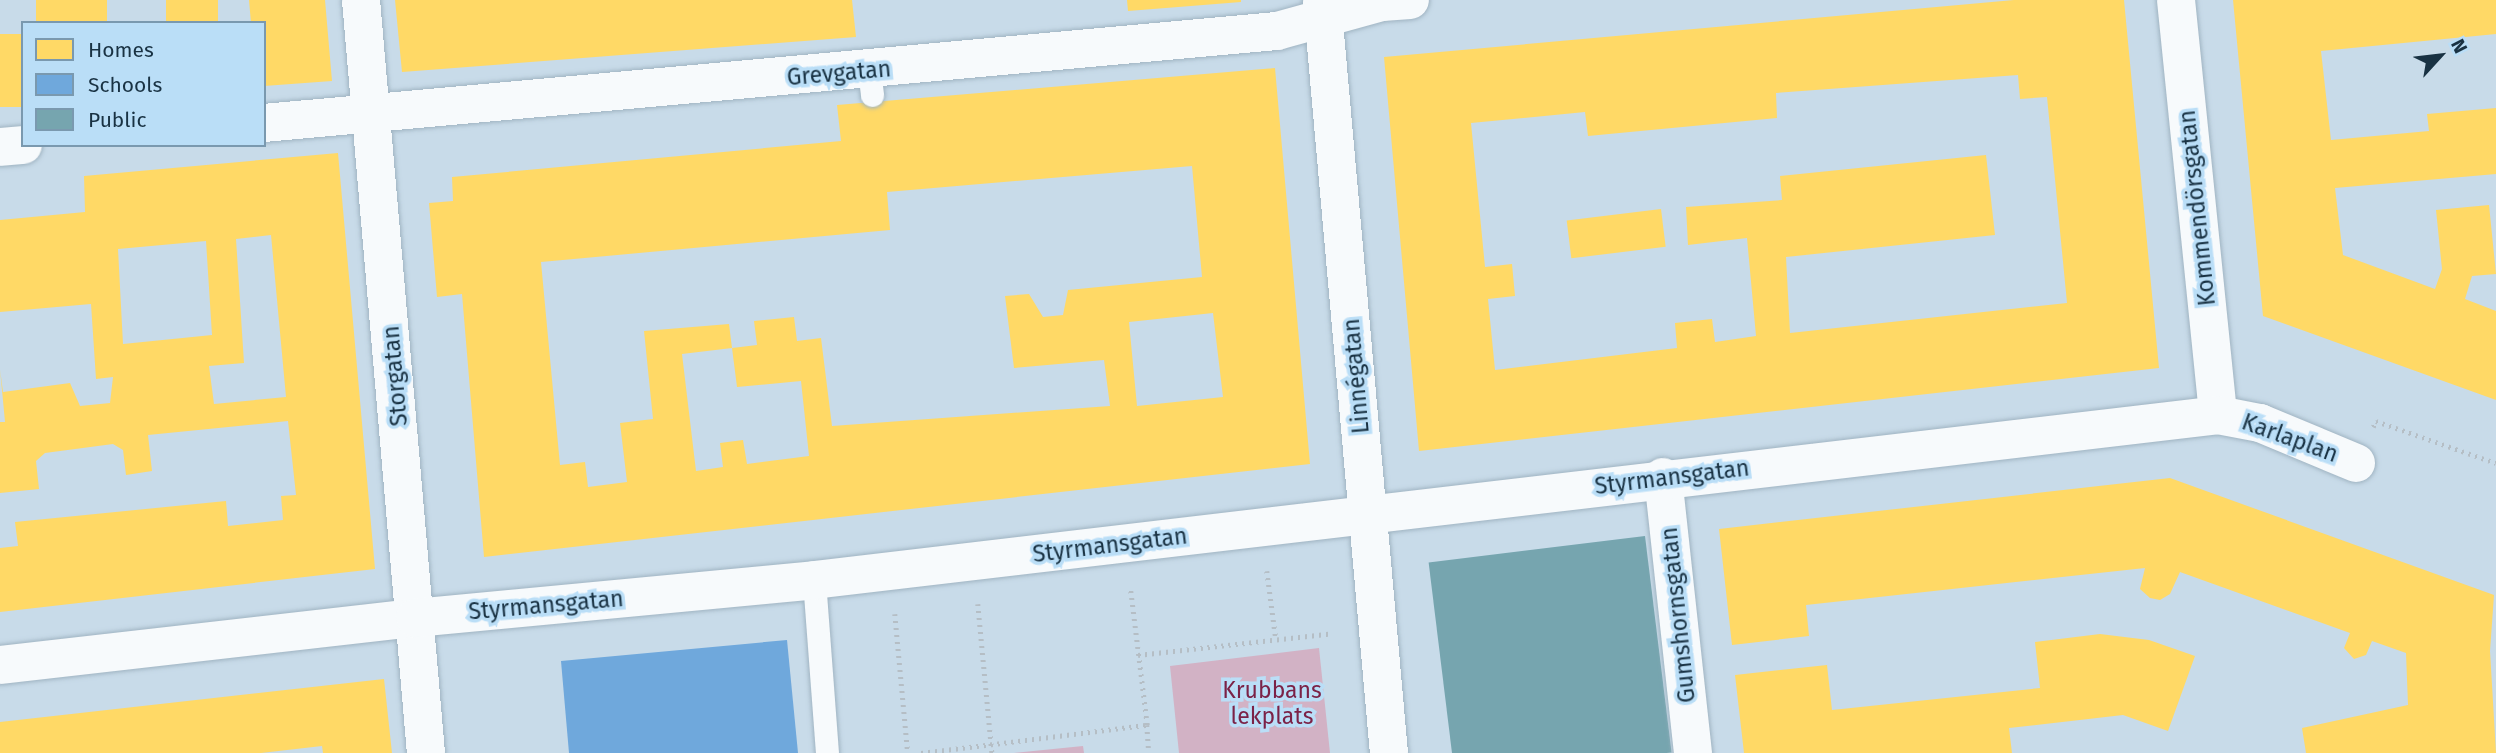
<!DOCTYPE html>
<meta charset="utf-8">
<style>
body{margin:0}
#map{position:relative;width:2496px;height:753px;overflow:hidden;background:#c8dbe9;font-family:"Fira Sans",sans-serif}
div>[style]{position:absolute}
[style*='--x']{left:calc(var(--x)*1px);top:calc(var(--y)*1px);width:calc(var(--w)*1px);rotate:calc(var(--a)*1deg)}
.green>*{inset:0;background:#d2b2c5}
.homes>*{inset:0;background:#ffd966;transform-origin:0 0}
.schools>*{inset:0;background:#6fa8dc}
.public>*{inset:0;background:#76a5af;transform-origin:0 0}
.path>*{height:4.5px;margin-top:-2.25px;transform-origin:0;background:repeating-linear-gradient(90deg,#b5bec5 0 2px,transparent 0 7px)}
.roads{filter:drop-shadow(0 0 2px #a0b4c2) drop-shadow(0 0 2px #a0b4c2)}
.lane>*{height:23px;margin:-11.5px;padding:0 11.5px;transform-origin:11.5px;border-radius:11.5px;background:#f7fafc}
.street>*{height:38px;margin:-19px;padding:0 19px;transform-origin:19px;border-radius:19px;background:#f7fafc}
span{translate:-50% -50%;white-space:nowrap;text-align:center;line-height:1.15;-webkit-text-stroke:7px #badef7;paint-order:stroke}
.street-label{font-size:23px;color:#193243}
.park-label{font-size:23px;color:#7b2247}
.legend{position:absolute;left:21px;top:21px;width:245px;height:126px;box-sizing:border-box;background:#badef7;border:2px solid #7a99af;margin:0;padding:9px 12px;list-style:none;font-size:21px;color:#193243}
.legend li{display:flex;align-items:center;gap:14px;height:35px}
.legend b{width:35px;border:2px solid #7a99af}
.north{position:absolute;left:2405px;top:21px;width:70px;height:70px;-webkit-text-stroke:5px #badef7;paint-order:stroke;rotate:63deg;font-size:19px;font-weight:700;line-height:28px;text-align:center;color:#193243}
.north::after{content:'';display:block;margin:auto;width:24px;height:32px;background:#193243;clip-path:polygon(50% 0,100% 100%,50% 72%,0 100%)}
</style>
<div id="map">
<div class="green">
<div style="clip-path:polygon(1319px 648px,1330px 753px,1179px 753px,1170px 666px)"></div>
<div style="clip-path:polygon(1083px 746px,1084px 753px,1014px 753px)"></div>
</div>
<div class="homes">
<div style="left:36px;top:0;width:71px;height:23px"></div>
<div style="left:166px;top:0;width:52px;height:23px"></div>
<div style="clip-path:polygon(249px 0,325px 0,332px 81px,264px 86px,264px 23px,251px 23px)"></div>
<div style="clip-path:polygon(395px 0,852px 0,856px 37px,402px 72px)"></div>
<div style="clip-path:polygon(1127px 0,1241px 0,1241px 2px,1128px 11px)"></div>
<div style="clip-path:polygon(evenodd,2014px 0,2124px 0,2159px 368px,1419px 451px,1384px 57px,2014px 0,2018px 75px,2020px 99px,2047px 97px,2067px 303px,1790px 333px,1786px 257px,1995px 235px,1986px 155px,1780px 176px,1782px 200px,1686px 207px,1688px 245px,1747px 238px,1756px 336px,1715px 342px,1712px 319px,1675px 323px,1677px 348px,1495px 370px,1488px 299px,1515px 296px,1512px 264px,1485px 267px,1471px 123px,1585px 112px,1588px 136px,1777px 118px,1776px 93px,2018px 75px)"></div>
<div style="clip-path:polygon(2233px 0,2496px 0,2496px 34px,2321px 51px,2331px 140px,2429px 131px,2427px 114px,2496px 108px,2496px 174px,2335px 188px,2343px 255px,2435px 289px,2442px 269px,2436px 210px,2489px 205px,2496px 274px,2472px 276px,2465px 299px,2496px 311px,2496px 400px,2263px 316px)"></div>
<div style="left:23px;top:34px;width:73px;height:23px;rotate:90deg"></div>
<div style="clip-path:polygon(evenodd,1275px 68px,1310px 464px,484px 557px,462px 294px,437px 297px,429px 203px,453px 201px,452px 177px,841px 141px,837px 105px,1275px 68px,1192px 166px,1202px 277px,1068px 290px,1063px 315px,1043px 317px,1029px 294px,1005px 296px,1014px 368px,1104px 360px,1110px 406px,832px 426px,821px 338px,797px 341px,794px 317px,754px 321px,757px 345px,732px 348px,737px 387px,801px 381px,809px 456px,747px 464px,743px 440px,720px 443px,723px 467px,696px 471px,682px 354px,732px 348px,729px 324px,644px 331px,653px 419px,620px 423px,627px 482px,588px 487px,585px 462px,560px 465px,541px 262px,890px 230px,887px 192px,1192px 166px,1275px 68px,1213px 313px,1223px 397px,1137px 406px,1129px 322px,1213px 313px)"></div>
<div style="clip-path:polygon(evenodd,338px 153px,375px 569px,0 612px,0 548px,18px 546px,15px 522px,226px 501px,228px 526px,283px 520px,281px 496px,296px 495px,288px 421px,148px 435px,152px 471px,126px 475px,123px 450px,113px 444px,45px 453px,36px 461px,39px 489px,0 493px,0 422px,5px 422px,0 369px,3px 392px,70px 383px,80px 406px,110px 403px,113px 377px,96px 379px,91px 304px,0 312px,0 220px,85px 212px,84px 176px,338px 153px,271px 235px,286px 397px,214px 404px,209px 366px,244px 363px,236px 239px,271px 235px,338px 153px,206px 241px,212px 335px,123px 344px,118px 249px,206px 241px)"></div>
<div style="left:1661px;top:209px;width:38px;height:95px;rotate:83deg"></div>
<div style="clip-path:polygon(2170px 478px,2494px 595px,2490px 651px,2496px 753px,2306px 753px,2302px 728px,2408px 705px,2406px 653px,2372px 641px,2366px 655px,2354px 659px,2344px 648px,2350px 633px,2180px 572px,2170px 594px,2160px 600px,2150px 598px,2140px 589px,2145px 568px,1806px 605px,1809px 636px,1732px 645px,1719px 529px)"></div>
<div style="clip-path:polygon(2100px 634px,2149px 640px,2195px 656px,2168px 731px,2123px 715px,2009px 728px,2012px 753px,1744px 753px,1735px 675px,1827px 665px,1832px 710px,2040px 688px,2035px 642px)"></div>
<div style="clip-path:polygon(384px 679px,392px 753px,323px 753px,322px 746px,261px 753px,0 753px,0 722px)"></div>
</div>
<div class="schools">
<div style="clip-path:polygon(787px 640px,798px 753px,569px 753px,561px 661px)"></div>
</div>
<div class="public">
<div style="left:1645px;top:536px;width:218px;height:218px;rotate:83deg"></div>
</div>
<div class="path">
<div style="--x:2373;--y:427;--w:7;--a:-63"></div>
<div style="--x:2376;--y:421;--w:127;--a:19.3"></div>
<div style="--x:1267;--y:571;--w:69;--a:82.5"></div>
<div style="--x:978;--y:604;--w:150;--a:84.6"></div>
<div style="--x:895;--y:614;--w:140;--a:84.7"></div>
<div style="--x:1138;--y:655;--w:196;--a:-6.4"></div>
<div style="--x:1147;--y:725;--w:28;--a:86"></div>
<div style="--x:921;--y:753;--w:228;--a:-7.1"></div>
<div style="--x:1147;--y:725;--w:139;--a:-97"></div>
</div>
<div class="roads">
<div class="lane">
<div style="--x:869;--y:70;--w:25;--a:83"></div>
<div style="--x:814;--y:580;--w:173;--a:85.7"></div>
</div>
<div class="street">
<div style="--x:361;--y:0;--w:756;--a:85.07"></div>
<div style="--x:1322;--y:0;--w:756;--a:84.92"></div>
<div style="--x:2176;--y:0;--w:417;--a:84.2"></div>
<div style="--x:264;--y:123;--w:1017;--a:-5.19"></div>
<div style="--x:1277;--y:31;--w:109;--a:-15.4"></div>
<div style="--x:1382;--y:2;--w:28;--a:-4"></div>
<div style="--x:0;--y:147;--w:23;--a:-5"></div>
<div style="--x:1663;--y:477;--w:278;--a:83.8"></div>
<div style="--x:0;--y:665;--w:418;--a:-6.5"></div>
<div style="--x:415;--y:618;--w:401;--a:-5.4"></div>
<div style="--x:814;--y:580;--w:1414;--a:-6.7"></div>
<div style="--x:2218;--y:415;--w:43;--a:10.8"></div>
<div style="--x:2260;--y:423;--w:104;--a:22.6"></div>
</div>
</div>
<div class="street-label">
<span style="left:839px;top:73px;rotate:-5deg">Grevgatan</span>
<span style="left:2197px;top:208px;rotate:-96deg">Kommendörsgatan</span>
<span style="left:395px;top:376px;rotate:-95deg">Storgatan</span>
<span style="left:1356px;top:376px;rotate:-95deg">Linnégatan</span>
<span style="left:2290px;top:438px;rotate:20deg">Karlaplan</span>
<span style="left:1672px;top:477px;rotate:-7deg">Styrmansgatan</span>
<span style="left:1110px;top:545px;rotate:-7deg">Styrmansgatan</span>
<span style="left:546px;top:605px;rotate:-5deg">Styrmansgatan</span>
<span style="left:1678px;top:615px;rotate:-96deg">Gumshornsgatan</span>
</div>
<div class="park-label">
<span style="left:1272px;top:703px">Krubbans<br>lekplats</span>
</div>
<ul class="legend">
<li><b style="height:19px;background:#ffd966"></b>Homes</li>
<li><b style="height:19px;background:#6fa8dc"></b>Schools</li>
<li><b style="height:19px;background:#76a5af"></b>Public</li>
</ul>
<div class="north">N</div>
</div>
